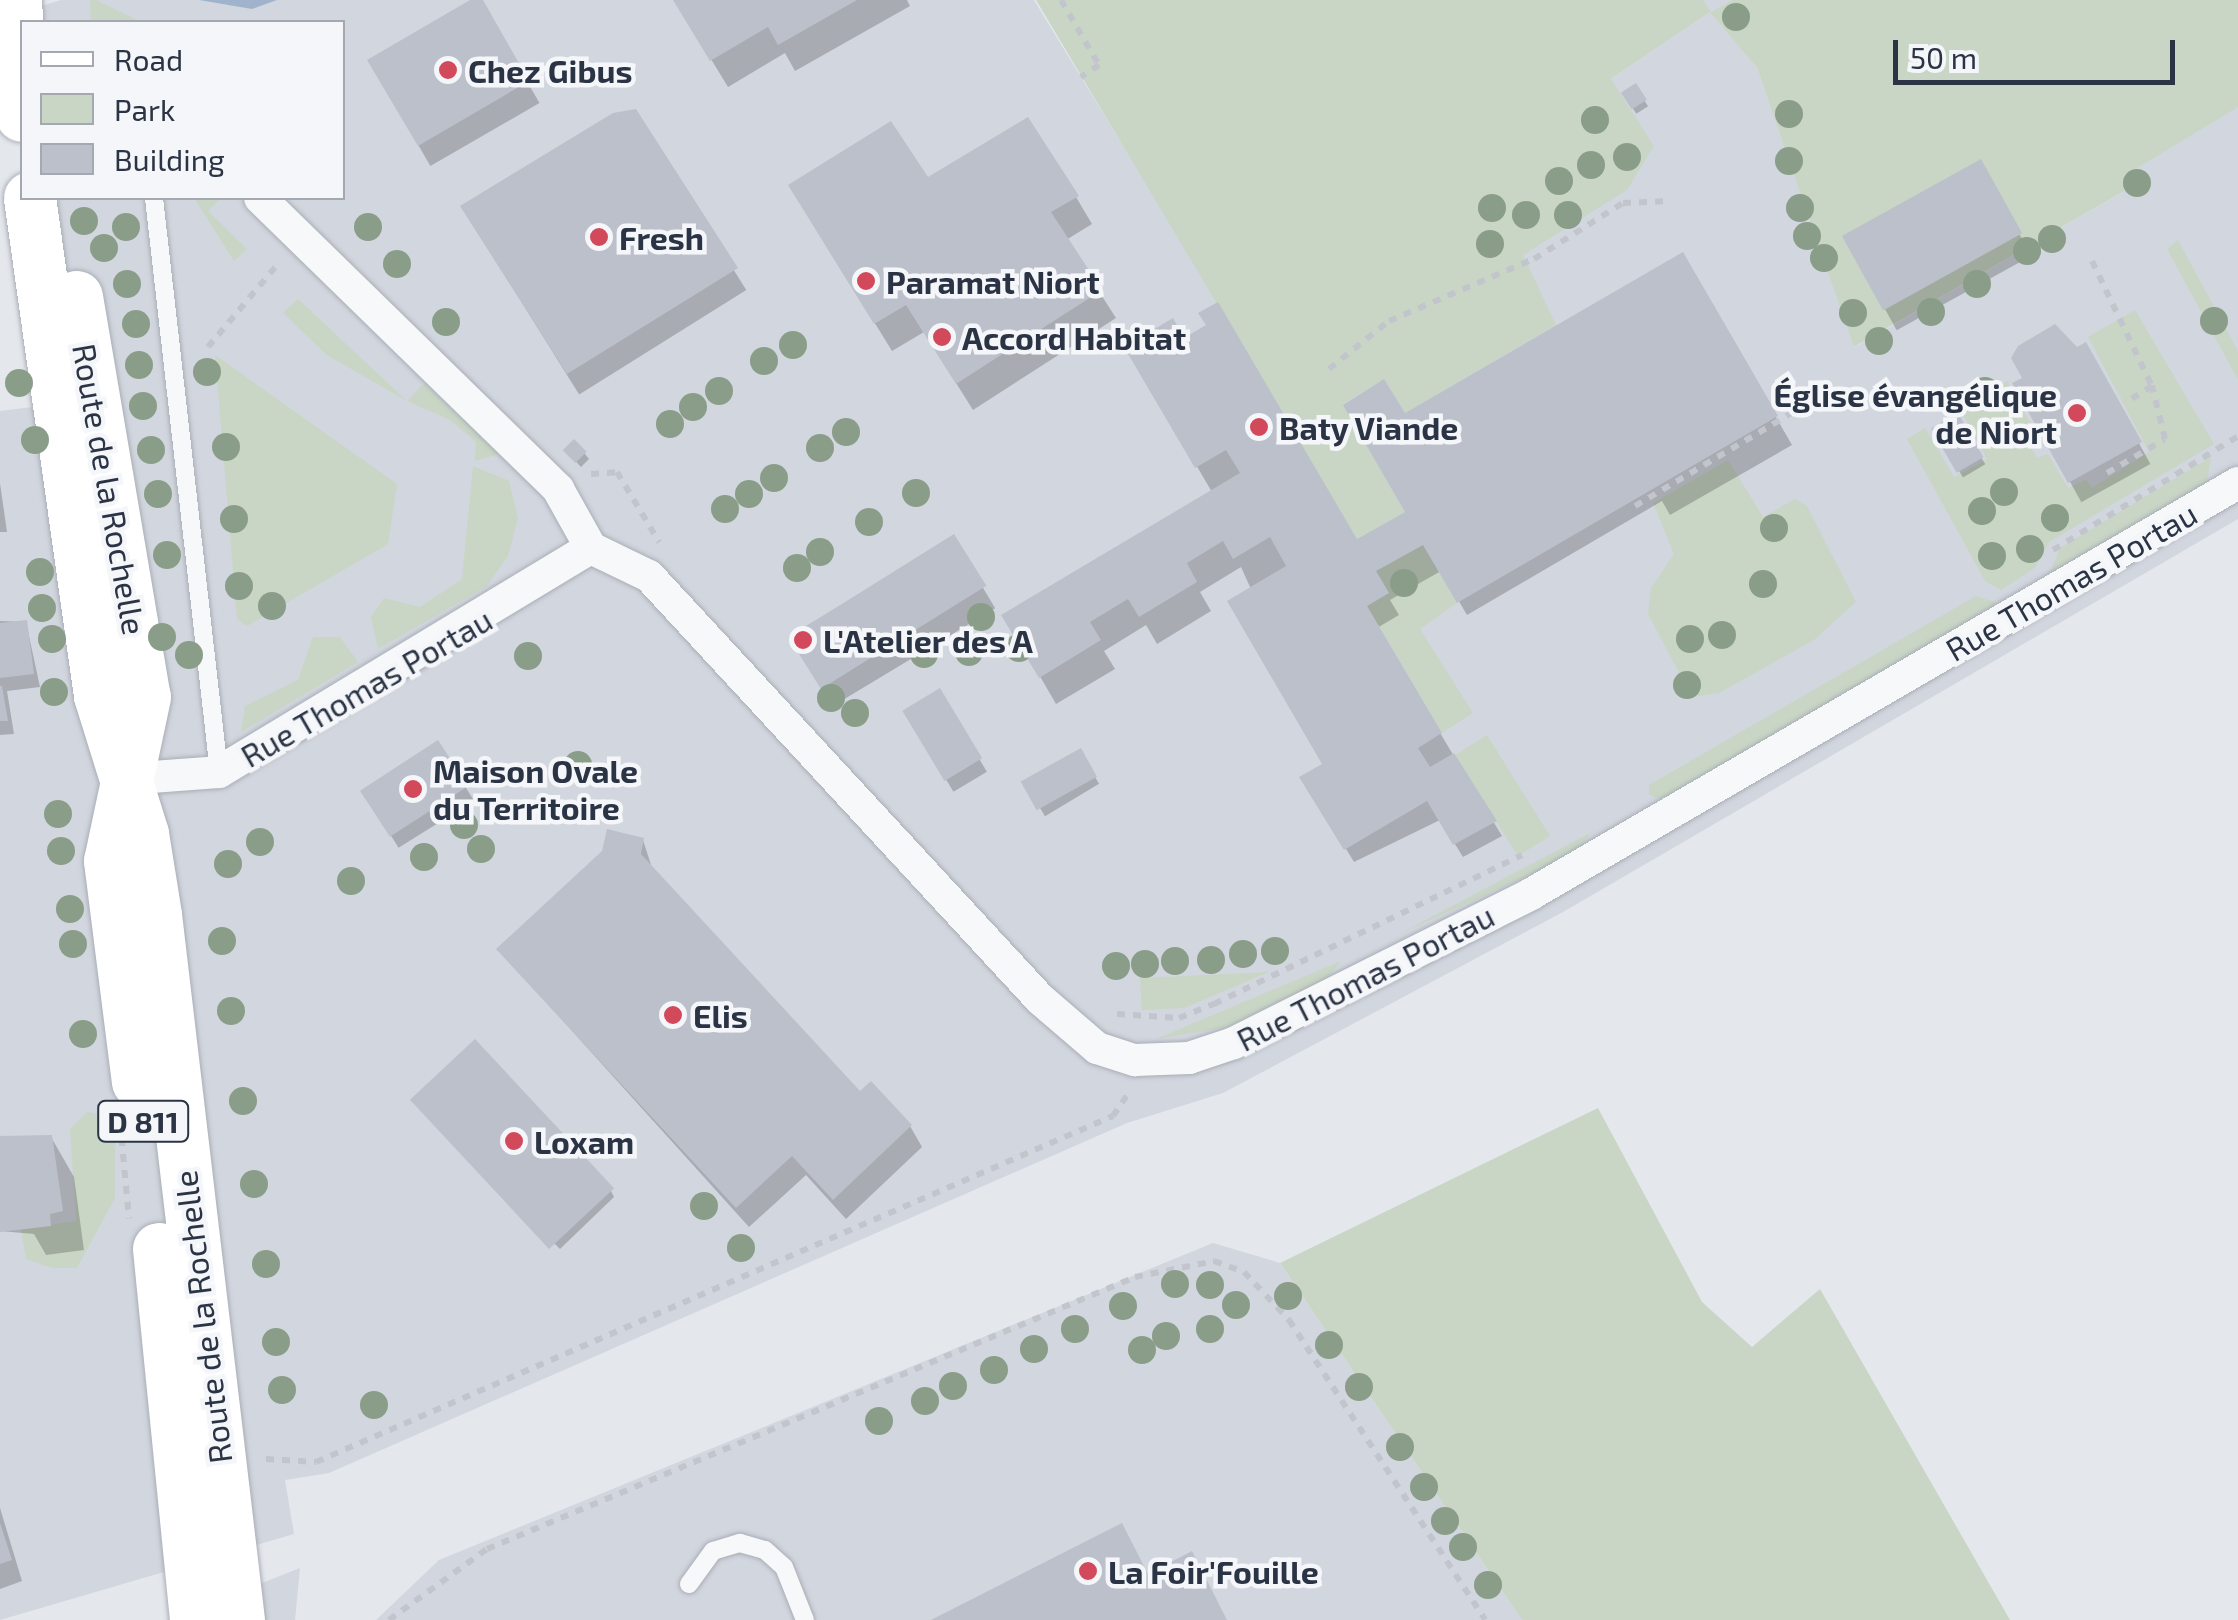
<!DOCTYPE html>
<meta charset="utf-8">
<style>
body{margin:0}
#map{position:relative;width:2238px;height:1620px;overflow:hidden;background:#e4e7ec;font-family:"Exo 2",sans-serif}
div>[style]{position:absolute}
[style*='--x']{left:calc(var(--x)*1px);top:calc(var(--y)*1px);width:calc(var(--w)*1px);rotate:calc(var(--a)*1deg)}
.built>*{inset:0;background:#d2d6de}
.green>*{inset:0;background:#c9d6c5;transform-origin:0 0}
.water>*{inset:0;background:#9fb4cc}
.shadow>*{inset:0;background:#0003;transform-origin:0 0}
.building>*{inset:0;background:#bbc0ca;transform-origin:0 0}
.path>*{height:6px;margin-top:-3px;transform-origin:0;background:repeating-linear-gradient(90deg,#c2c5cb 0 8px,transparent 0 16px)}
.roads{filter:drop-shadow(0 0 2px #a9aeb7) drop-shadow(0 0 2px #a9aeb7)}
.lane>*{height:18px;margin:-9px;padding:0 9px;transform-origin:9px;border-radius:9px;background:#f7f8fa}
.street>*{height:32px;margin:-16px;padding:0 16px;transform-origin:16px;border-radius:16px;background:#f7f8fa}
.primary>*{height:52px;margin:-26px;padding:0 26px;transform-origin:26px;border-radius:26px;background:#fff}
.trees>*{width:28px;height:28px;margin:-14px;border-radius:50%;background:#899d89}
.dots>*{width:28px;height:28px;translate:-50% -50%;box-sizing:border-box;border:5px solid #f4f6f9;border-radius:50%}
span{translate:-50% -50%;white-space:nowrap;text-align:center;line-height:1.15;-webkit-text-stroke:9px #f4f6f9;paint-order:stroke}
.shield-label span{padding:2px 8px;background:#f4f6f9;border:2px solid;border-radius:8px;-webkit-text-stroke-width:0}
.shield-label{font-size:30px;color:#2b3445;font-weight:700}
.poi-label{font-size:32px;color:#2b3445;font-weight:700}
.left{translate:0 -50%;text-align:left}
.right{translate:-100% -50%;text-align:right}
.street-label{font-size:32px;color:#2b3445}
.legend{position:absolute;left:20px;top:20px;width:325px;height:180px;box-sizing:border-box;background:#f4f6f9;border:2px solid #a4a8b1;margin:0;padding:12px 18px;list-style:none;font-size:30px;color:#2b3445}
.legend li{display:flex;align-items:center;gap:20px;height:50px}
.legend b{width:50px;border:2px solid #a4a8b1}
.scale{position:absolute;left:1893px;top:40px;width:282px;height:45px;box-sizing:border-box;border:5px solid #2b3445;border-top:0;padding-left:12px;font-size:30px;line-height:35px;white-space:nowrap;color:#2b3445;-webkit-text-stroke:8px #f4f6f9;paint-order:stroke}
</style>
<div id="map">
<div class="built">
<div style="clip-path:polygon(61px 0,1034px 0,1237px 333px,1710px 12px,1703px 0,1732px 0,1711px 12px,1757px 68px,1855px 347px,2135px 185px,2128px 173px,2238px 106px,2238px 519px,1563px 912px,1223px 1093px,1127px 1123px,329px 1473px,285px 1480px,294px 1534px,0 1620px,0 411px,57px 404px,39px 198px,342px 198px,342px 22px,22px 22px,17px 13px)"></div>
<div style="clip-path:polygon(1213px 1243px,1280px 1263px,1522px 1620px,376px 1620px,439px 1560px)"></div>
<div style="clip-path:polygon(300px 1568px,295px 1620px,169px 1620px)"></div>
</div>
<div class="green">
<div style="clip-path:polygon(90px 0,96px 0,141px 22px,91px 22px)"></div>
<div style="clip-path:polygon(1036px 0,1703px 0,1711px 12px,1732px 0,2238px 0,2238px 107px,2129px 173px,2133px 186px,1854px 347px,1757px 68px,1710px 12px,1611px 79px,1654px 146px,1627px 190px,1523px 255px,1556px 325px,1405px 413px,1384px 379px,1343px 404px,1405px 512px,1357px 539px)"></div>
<div style="clip-path:polygon(194px 198px,221px 198px,208px 211px,247px 249px,234px 261px)"></div>
<div style="clip-path:polygon(2178px 240px,2238px 351px,2238px 380px,2167px 249px)"></div>
<div style="clip-path:polygon(298px 299px,407px 401px,424px 383px,499px 454px,475px 461px,476px 442px,450px 420px,407px 401px,327px 355px,283px 313px)"></div>
<div style="clip-path:polygon(2135px 310px,2214px 444px,2049px 542px,2035px 568px,2001px 590px,1985px 581px,1907px 439px,1925px 428px,1954px 477px,1987px 459px,1960px 409px,2007px 381px,2038px 437px,2029px 444px,2037px 458px,2048px 454px,2068px 488px,2086px 480px,2092px 488px,2149px 452px,2088px 337px)"></div>
<div style="clip-path:polygon(215px 355px,397px 484px,388px 544px,247px 626px,237px 619px)"></div>
<div style="clip-path:polygon(2211px 457px,2207px 482px,2049px 575px,2060px 548px)"></div>
<div style="clip-path:polygon(1728px 460px,1763px 517px,1795px 499px,1807px 506px,1856px 602px,1814px 640px,1719px 693px,1692px 697px,1648px 614px,1651px 588px,1674px 554px,1653px 503px)"></div>
<div style="clip-path:polygon(473px 466px,509px 481px,518px 518px,508px 556px,487px 586px,378px 649px,371px 617px,384px 598px,420px 607px,462px 579px)"></div>
<div style="clip-path:polygon(1423px 545px,1457px 603px,1420px 629px,1473px 713px,1442px 733px,1367px 606px,1389px 593px,1376px 571px)"></div>
<div style="clip-path:polygon(1976px 596px,2000px 604px,1663px 800px,1649px 795px,1649px 785px)"></div>
<div style="clip-path:polygon(313px 637px,340px 637px,358px 662px,241px 732px,245px 706px,298px 680px)"></div>
<div style="left:1487px;top:735px;width:119px;height:38px;rotate:58deg"></div>
<div style="clip-path:polygon(1590px 833px,1576px 854px,1401px 933px)"></div>
<div style="clip-path:polygon(1341px 961px,1328px 978px,1228px 1027px,1156px 1039px)"></div>
<div style="clip-path:polygon(1269px 972px,1184px 1008px,1142px 1010px,1140px 978px)"></div>
<div style="clip-path:polygon(1598px 1108px,1702px 1302px,1752px 1347px,1820px 1289px,2010px 1620px,1522px 1620px,1280px 1263px)"></div>
<div style="clip-path:polygon(87px 1112px,102px 1114px,115px 1133px,115px 1198px,77px 1268px,52px 1268px,26px 1259px,21px 1229px,76px 1221px,70px 1129px)"></div>
</div>
<div class="water">
<div style="clip-path:polygon(199px 0,277px 0,252px 9px)"></div>
</div>
<div class="shadow">
<div style="left:480px;top:0;width:119px;height:126px;rotate:60deg"></div>
<div style="clip-path:polygon(675px 0,907px 0,910px 6px,795px 71px,785px 53px,728px 87px)"></div>
<div style="left:1635px;top:86px;width:24px;height:14px;rotate:57deg"></div>
<div style="left:635px;top:112px;width:210px;height:197px;rotate:58deg"></div>
<div style="left:1980px;top:163px;width:106px;height:154px;rotate:61deg"></div>
<div style="clip-path:polygon(927px 180px,1076px 197px,1092px 224px,1066px 240px,1116px 318px,973px 410px,924px 332px,892px 351px,807px 213px)"></div>
<div style="clip-path:polygon(1682px 255px,1792px 445px,1670px 515px,1662px 501px,1467px 615px,1441px 571px,1390px 600px,1399px 615px,1377px 628px,1502px 836px,1463px 857px,1440px 820px,1354px 862px,1303px 778px,1362px 834px,1241px 567px,1200px 592px,1211px 611px,1157px 644px,1146px 625px,1104px 651px,1115px 669px,1056px 704px,1005px 616px,1212px 492px,1127px 348px,1299px 523px,1356px 543px,1408px 513px,1404px 416px)"></div>
<div style="left:2085px;top:346px;width:135px;height:79px;rotate:61deg"></div>
<div style="left:1957px;top:417px;width:55px;height:26px;rotate:59deg"></div>
<div style="clip-path:polygon(565px 450px,585px 454px,589px 459px,581px 467px)"></div>
<div style="clip-path:polygon(0 483px,7px 532px,0 532px)"></div>
<div style="left:953px;top:538px;width:82px;height:190px;rotate:59deg"></div>
<div style="clip-path:polygon(0 621px,26px 622px,40px 687px,7px 691px,14px 734px,0 735px)"></div>
<div style="left:939px;top:692px;width:93px;height:39px;rotate:59deg"></div>
<div style="left:438px;top:743px;width:68px;height:89px;rotate:58deg"></div>
<div style="left:1080px;top:752px;width:37px;height:63px;rotate:59deg"></div>
<div style="clip-path:polygon(643px 840px,653px 871px,860px 1094px,910px 1126px,922px 1147px,846px 1219px,806px 1175px,749px 1227px,499px 950px)"></div>
<div style="clip-path:polygon(418px 1108px,611px 1191px,614px 1197px,560px 1249px)"></div>
<div style="clip-path:polygon(51px 1137px,74px 1177px,84px 1250px,46px 1255px,34px 1234px,0 1231px,0 1142px)"></div>
<div style="clip-path:polygon(0 1508px,22px 1581px,0 1589px)"></div>
</div>
<div class="building">
<div style="clip-path:polygon(470px 0,483px 0,529px 81px,418px 146px,367px 60px)"></div>
<div style="clip-path:polygon(673px 0,857px 0,778px 45px,768px 27px,710px 61px)"></div>
<div style="left:1636px;top:83px;width:20px;height:18px;rotate:57deg"></div>
<div style="clip-path:polygon(636px 109px,738px 268px,567px 374px,460px 206px,613px 113px)"></div>
<div style="clip-path:polygon(1028px 117px,1079px 196px,1051px 212px,1102px 290px,956px 384px,906px 305px,874px 324px,788px 185px,891px 121px,928px 177px)"></div>
<div style="left:1981px;top:159px;width:85px;height:159px;rotate:61deg"></div>
<div style="clip-path:polygon(1683px 252px,1778px 416px,1457px 603px,1423px 545px,1376px 571px,1389px 593px,1367px 606px,1442px 733px,1418px 748px,1430px 767px,1454px 753px,1497px 821px,1453px 845px,1427px 801px,1344px 850px,1299px 777px,1322px 764px,1227px 601px,1286px 566px,1270px 537px,1233px 559px,1223px 541px,1187px 563px,1197px 582px,1139px 617px,1128px 599px,1090px 622px,1101px 640px,1039px 678px,1001px 615px,1240px 473px,1226px 450px,1195px 468px,1124px 347px,1173px 318px,1184px 338px,1206px 325px,1198px 313px,1218px 302px,1357px 539px,1405px 512px,1343px 405px,1384px 379px,1405px 413px)"></div>
<div style="clip-path:polygon(2055px 324px,2077px 347px,2086px 342px,2142px 442px,2068px 483px,2012px 383px,2022px 378px,2011px 358px,2018px 346px)"></div>
<div style="left:1958px;top:413px;width:51px;height:31px;rotate:60deg"></div>
<div style="left:574px;top:439px;width:18px;height:16px;rotate:45deg"></div>
<div style="left:954px;top:534px;width:61px;height:195px;rotate:58deg"></div>
<div style="clip-path:polygon(27px 620px,34px 674px,0 678px,0 623px)"></div>
<div style="clip-path:polygon(0 686px,2px 686px,8px 721px,0 721px)"></div>
<div style="left:940px;top:688px;width:82px;height:44px;rotate:59deg"></div>
<div style="left:438px;top:740px;width:55px;height:93px;rotate:57deg"></div>
<div style="left:1081px;top:748px;width:33px;height:69px;rotate:61deg"></div>
<div style="clip-path:polygon(607px 829px,644px 838px,641px 854px,860px 1091px,871px 1081px,912px 1125px,833px 1200px,792px 1156px,736px 1208px,496px 949px,602px 851px)"></div>
<div style="left:475px;top:1039px;width:204px;height:89px;rotate:47deg"></div>
<div style="clip-path:polygon(52px 1135px,63px 1211px,50px 1214px,51px 1226px,0 1232px,0 1136px)"></div>
<div style="clip-path:polygon(0 1523px,12px 1560px,0 1564px)"></div>
<div style="clip-path:polygon(1122px 1523px,1148px 1574px,1192px 1551px,1227px 1620px,931px 1620px)"></div>
</div>
<div class="path">
<div style="--x:1061;--y:0;--w:75;--a:59.7"></div>
<div style="--x:1099;--y:65;--w:22;--a:146"></div>
<div style="--x:2092;--y:261;--w:139;--a:64.4"></div>
<div style="--x:2152;--y:386;--w:31;--a:148"></div>
<div style="--x:208;--y:347;--w:109;--a:-49.9"></div>
<div style="--x:1329;--y:369;--w:77;--a:-38.7"></div>
<div style="--x:1389;--y:321;--w:158;--a:-23.2"></div>
<div style="--x:1534;--y:259;--w:105;--a:-32.2"></div>
<div style="--x:1623;--y:203;--w:47;--a:-2.4"></div>
<div style="--x:2107;--y:473;--w:67;--a:-30.4"></div>
<div style="--x:2165;--y:439;--w:55;--a:-103.8"></div>
<div style="--x:591;--y:474;--w:26;--a:-4"></div>
<div style="--x:617;--y:472;--w:82;--a:59"></div>
<div style="--x:1635;--y:506;--w:212;--a:-30.7"></div>
<div style="--x:2053;--y:550;--w:217;--a:-31.6"></div>
<div style="--x:1117;--y:1014;--w:62;--a:3.7"></div>
<div style="--x:1179;--y:1018;--w:38;--a:-22"></div>
<div style="--x:1214;--y:1004;--w:342;--a:-25.8"></div>
<div style="--x:120;--y:1122;--w:97;--a:84.7"></div>
<div style="--x:266;--y:1459;--w:50;--a:3.4"></div>
<div style="--x:316;--y:1462;--w:869;--a:-23.47"></div>
<div style="--x:1113;--y:1116;--w:27;--a:-56"></div>
<div style="--x:389;--y:1620;--w:121;--a:-35.9"></div>
<div style="--x:487;--y:1549;--w:703;--a:-22.77"></div>
<div style="--x:1135;--y:1277;--w:81;--a:-11.4"></div>
<div style="--x:1214;--y:1261;--w:32;--a:20"></div>
<div style="--x:1244;--y:1272;--w:66;--a:46.8"></div>
<div style="--x:1289;--y:1320;--w:358;--a:56.8"></div>
</div>
<div class="roads">
<div class="lane">
<div style="--x:154;--y:198;--w:578;--a:83.54"></div>
<div style="--x:689;--y:1584;--w:41;--a:-54"></div>
<div style="--x:713;--y:1551;--w:28;--a:-17"></div>
<div style="--x:740;--y:1543;--w:26;--a:16"></div>
<div style="--x:765;--y:1550;--w:25;--a:42"></div>
<div style="--x:784;--y:1567;--w:57;--a:68.4"></div>
</div>
<div class="street">
<div style="--x:260;--y:198;--w:417;--a:44.3"></div>
<div style="--x:558;--y:489;--w:68;--a:60.8"></div>
<div style="--x:591;--y:548;--w:64;--a:25.8"></div>
<div style="--x:649;--y:576;--w:576;--a:47.25"></div>
<div style="--x:1040;--y:999;--w:75;--a:40.7"></div>
<div style="--x:1097;--y:1048;--w:40;--a:18"></div>
<div style="--x:1135;--y:1060;--w:54;--a:-2.1"></div>
<div style="--x:1189;--y:1058;--w:47;--a:-18.4"></div>
<div style="--x:1234;--y:1043;--w:332;--a:-26.6"></div>
<div style="--x:1531;--y:894;--w:818;--a:-30.17"></div>
<div style="--x:124;--y:779;--w:95;--a:-4.2"></div>
<div style="--x:219;--y:772;--w:434;--a:-31.1"></div>
</div>
<div class="primary">
<div style="--x:16;--y:0;--w:116;--a:87"></div>
<div style="--x:30;--y:198;--w:503;--a:82"></div>
<div style="--x:100;--y:696;--w:145;--a:72.7"></div>
<div style="--x:143;--y:834;--w:82;--a:80.9"></div>
<div style="--x:156;--y:915;--w:710;--a:83.29"></div>
<div style="--x:77;--y:297;--w:406;--a:80.4"></div>
<div style="--x:145;--y:697;--w:168;--a:102"></div>
<div style="--x:110;--y:861;--w:223;--a:82.8"></div>
<div style="--x:159;--y:1249;--w:373;--a:84.3"></div>
</div>
</div>
<div class="trees">
<div style="left:1736px;top:17px"></div>
<div style="left:1789px;top:114px"></div>
<div style="left:1595px;top:120px"></div>
<div style="left:1627px;top:157px"></div>
<div style="left:1789px;top:161px"></div>
<div style="left:1591px;top:165px"></div>
<div style="left:1559px;top:181px"></div>
<div style="left:2137px;top:183px"></div>
<div style="left:1492px;top:208px"></div>
<div style="left:1800px;top:208px"></div>
<div style="left:1526px;top:215px"></div>
<div style="left:1568px;top:215px"></div>
<div style="left:84px;top:221px"></div>
<div style="left:126px;top:227px"></div>
<div style="left:368px;top:227px"></div>
<div style="left:1807px;top:236px"></div>
<div style="left:2052px;top:239px"></div>
<div style="left:1490px;top:244px"></div>
<div style="left:104px;top:248px"></div>
<div style="left:2027px;top:251px"></div>
<div style="left:1824px;top:258px"></div>
<div style="left:397px;top:264px"></div>
<div style="left:127px;top:284px"></div>
<div style="left:1977px;top:284px"></div>
<div style="left:1931px;top:312px"></div>
<div style="left:1853px;top:313px"></div>
<div style="left:2214px;top:321px"></div>
<div style="left:446px;top:322px"></div>
<div style="left:136px;top:324px"></div>
<div style="left:1879px;top:341px"></div>
<div style="left:793px;top:345px"></div>
<div style="left:764px;top:361px"></div>
<div style="left:139px;top:365px"></div>
<div style="left:207px;top:372px"></div>
<div style="left:19px;top:383px"></div>
<div style="left:719px;top:391px"></div>
<div style="left:1985px;top:391px"></div>
<div style="left:143px;top:406px"></div>
<div style="left:693px;top:407px"></div>
<div style="left:670px;top:424px"></div>
<div style="left:846px;top:432px"></div>
<div style="left:35px;top:440px"></div>
<div style="left:226px;top:447px"></div>
<div style="left:820px;top:448px"></div>
<div style="left:151px;top:450px"></div>
<div style="left:774px;top:478px"></div>
<div style="left:2004px;top:492px"></div>
<div style="left:916px;top:493px"></div>
<div style="left:158px;top:494px"></div>
<div style="left:749px;top:494px"></div>
<div style="left:725px;top:509px"></div>
<div style="left:1982px;top:511px"></div>
<div style="left:2055px;top:518px"></div>
<div style="left:234px;top:519px"></div>
<div style="left:869px;top:522px"></div>
<div style="left:1774px;top:528px"></div>
<div style="left:2030px;top:549px"></div>
<div style="left:820px;top:552px"></div>
<div style="left:167px;top:555px"></div>
<div style="left:1992px;top:556px"></div>
<div style="left:797px;top:568px"></div>
<div style="left:40px;top:572px"></div>
<div style="left:1404px;top:583px"></div>
<div style="left:1763px;top:584px"></div>
<div style="left:239px;top:586px"></div>
<div style="left:272px;top:606px"></div>
<div style="left:42px;top:608px"></div>
<div style="left:981px;top:617px"></div>
<div style="left:1722px;top:635px"></div>
<div style="left:162px;top:637px"></div>
<div style="left:52px;top:639px"></div>
<div style="left:1690px;top:639px"></div>
<div style="left:1019px;top:648px"></div>
<div style="left:969px;top:652px"></div>
<div style="left:924px;top:654px"></div>
<div style="left:189px;top:655px"></div>
<div style="left:528px;top:656px"></div>
<div style="left:1687px;top:685px"></div>
<div style="left:54px;top:692px"></div>
<div style="left:831px;top:698px"></div>
<div style="left:855px;top:713px"></div>
<div style="left:578px;top:765px"></div>
<div style="left:58px;top:814px"></div>
<div style="left:464px;top:825px"></div>
<div style="left:260px;top:842px"></div>
<div style="left:481px;top:849px"></div>
<div style="left:61px;top:851px"></div>
<div style="left:424px;top:857px"></div>
<div style="left:228px;top:864px"></div>
<div style="left:351px;top:881px"></div>
<div style="left:70px;top:909px"></div>
<div style="left:222px;top:941px"></div>
<div style="left:73px;top:944px"></div>
<div style="left:1275px;top:951px"></div>
<div style="left:1243px;top:954px"></div>
<div style="left:1211px;top:960px"></div>
<div style="left:1175px;top:961px"></div>
<div style="left:1145px;top:964px"></div>
<div style="left:1116px;top:966px"></div>
<div style="left:231px;top:1011px"></div>
<div style="left:83px;top:1034px"></div>
<div style="left:243px;top:1101px"></div>
<div style="left:254px;top:1184px"></div>
<div style="left:704px;top:1206px"></div>
<div style="left:741px;top:1248px"></div>
<div style="left:266px;top:1264px"></div>
<div style="left:1175px;top:1284px"></div>
<div style="left:1210px;top:1285px"></div>
<div style="left:1288px;top:1296px"></div>
<div style="left:1236px;top:1305px"></div>
<div style="left:1123px;top:1306px"></div>
<div style="left:1075px;top:1329px"></div>
<div style="left:1210px;top:1329px"></div>
<div style="left:1166px;top:1336px"></div>
<div style="left:276px;top:1342px"></div>
<div style="left:1329px;top:1345px"></div>
<div style="left:1034px;top:1349px"></div>
<div style="left:1142px;top:1350px"></div>
<div style="left:994px;top:1370px"></div>
<div style="left:953px;top:1386px"></div>
<div style="left:1359px;top:1387px"></div>
<div style="left:282px;top:1390px"></div>
<div style="left:925px;top:1401px"></div>
<div style="left:374px;top:1405px"></div>
<div style="left:879px;top:1421px"></div>
<div style="left:1400px;top:1447px"></div>
<div style="left:1424px;top:1487px"></div>
<div style="left:1445px;top:1521px"></div>
<div style="left:1463px;top:1547px"></div>
<div style="left:1488px;top:1585px"></div>
</div>
<div class="dots">
<div style="left:448px;top:70px;background:#d1495b"></div>
<div style="left:599px;top:237px;background:#d1495b"></div>
<div style="left:866px;top:281px;background:#d1495b"></div>
<div style="left:942px;top:337px;background:#d1495b"></div>
<div style="left:2077px;top:413px;background:#d1495b"></div>
<div style="left:1259px;top:427px;background:#d1495b"></div>
<div style="left:803px;top:640px;background:#d1495b"></div>
<div style="left:413px;top:789px;background:#d1495b"></div>
<div style="left:673px;top:1015px;background:#d1495b"></div>
<div style="left:514px;top:1141px;background:#d1495b"></div>
<div style="left:1088px;top:1571px;background:#d1495b"></div>
</div>
<div class="shield-label">
<span style="left:143px;top:1121px">D 811</span>
</div>
<div class="poi-label">
<span class="left" style="left:468px;top:70px">Chez Gibus</span>
<span class="left" style="left:619px;top:237px">Fresh</span>
<span class="left" style="left:886px;top:281px">Paramat Niort</span>
<span class="left" style="left:962px;top:337px">Accord Habitat</span>
<span class="right" style="left:2057px;top:413px">Église évangélique<br>de Niort</span>
<span class="left" style="left:1279px;top:427px">Baty Viande</span>
<span class="left" style="left:823px;top:640px">L'Atelier des A</span>
<span class="left" style="left:433px;top:789px">Maison Ovale<br>du Territoire</span>
<span class="left" style="left:693px;top:1015px">Elis</span>
<span class="left" style="left:534px;top:1141px">Loxam</span>
<span class="left" style="left:1108px;top:1571px">La Foir'Fouille</span>
</div>
<div class="street-label">
<span style="left:110px;top:489px;rotate:80deg">Route de la Rochelle</span>
<span style="left:2071px;top:581px;rotate:-30deg">Rue Thomas Portau</span>
<span style="left:366px;top:687px;rotate:-30deg">Rue Thomas Portau</span>
<span style="left:1365px;top:977px;rotate:-27deg">Rue Thomas Portau</span>
<span style="left:202px;top:1317px;rotate:-97deg">Route de la Rochelle</span>
</div>
<ul class="legend">
<li><b style="height:12px;background:#fff"></b>Road</li>
<li><b style="height:28px;background:#c9d6c5"></b>Park</li>
<li><b style="height:28px;background:#bbc0ca"></b>Building</li>
</ul>
<div class="scale">50 m</div>
</div>
